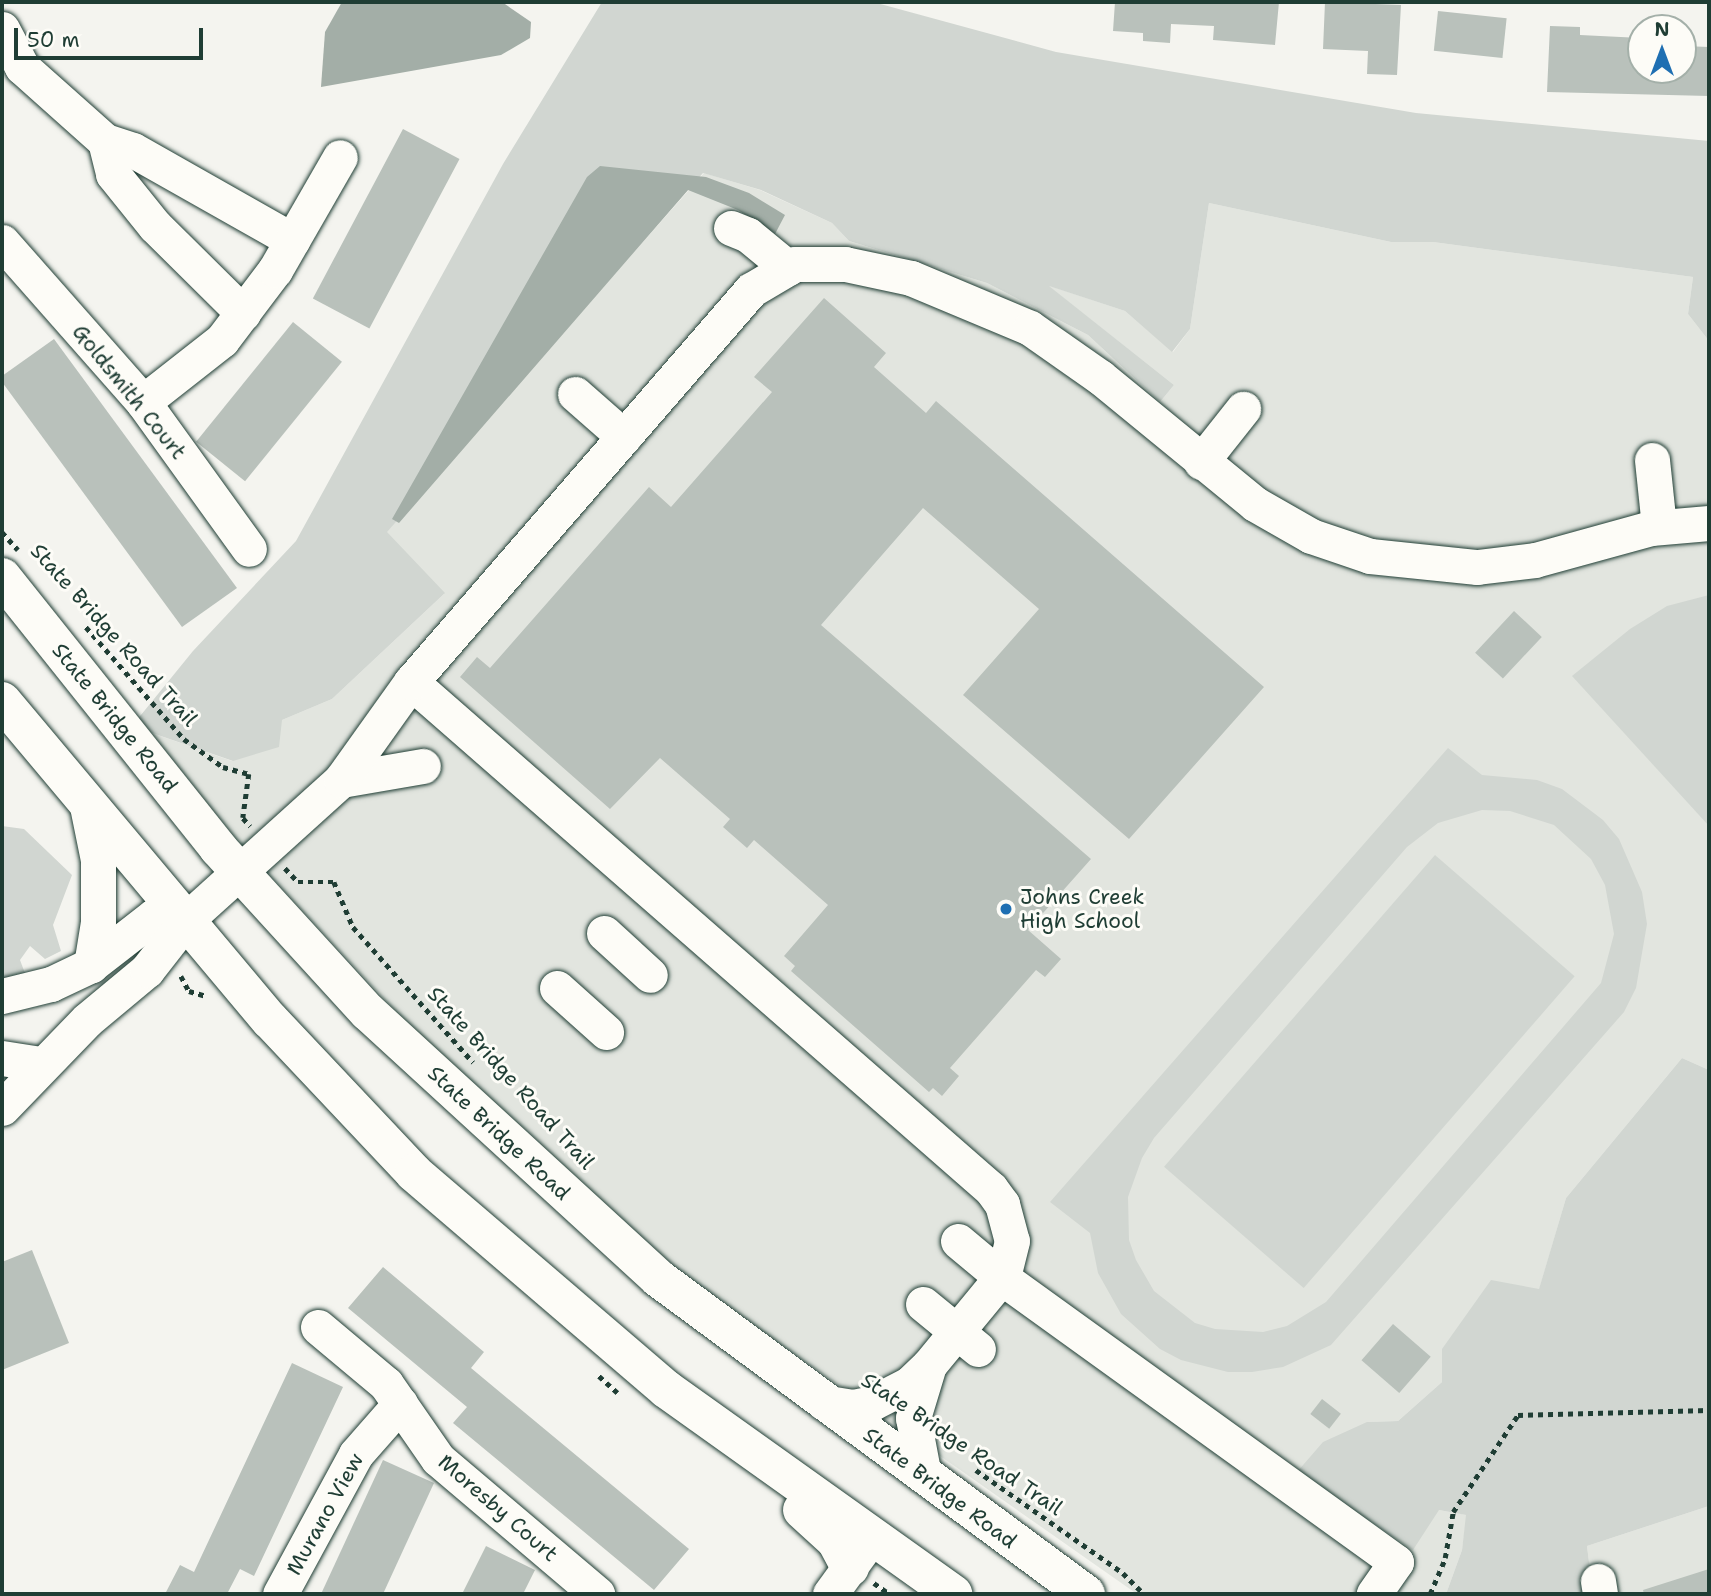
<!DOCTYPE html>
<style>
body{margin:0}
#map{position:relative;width:1711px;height:1596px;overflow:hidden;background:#f4f4ef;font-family:"Shantell Sans",sans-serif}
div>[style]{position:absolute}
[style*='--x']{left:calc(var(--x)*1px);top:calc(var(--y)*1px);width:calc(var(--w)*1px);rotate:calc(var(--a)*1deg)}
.built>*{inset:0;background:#e2e5df}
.green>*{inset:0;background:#d1d6d1;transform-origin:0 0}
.water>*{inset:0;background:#a3aea7}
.building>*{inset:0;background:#b9c1bb;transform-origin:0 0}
.path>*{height:4.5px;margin-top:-2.25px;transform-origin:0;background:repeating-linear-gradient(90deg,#1f3d34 0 5px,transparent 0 10px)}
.roads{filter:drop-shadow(0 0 2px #1f3d34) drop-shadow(0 0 2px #1f3d34)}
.minor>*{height:35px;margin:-17.5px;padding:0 17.5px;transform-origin:17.5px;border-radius:17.5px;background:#fdfcf7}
.highway>*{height:38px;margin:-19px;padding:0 19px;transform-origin:19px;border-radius:19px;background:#fdfcf7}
.dots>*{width:19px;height:19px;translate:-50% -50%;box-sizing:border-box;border:4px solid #fdfcf7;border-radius:50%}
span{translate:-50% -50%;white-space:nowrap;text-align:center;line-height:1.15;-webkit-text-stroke:6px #fdfcf7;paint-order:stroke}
.street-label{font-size:21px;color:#1f3d34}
.poi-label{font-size:21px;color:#1f3d34}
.left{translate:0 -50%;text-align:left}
.frame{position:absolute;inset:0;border:4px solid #1f3d34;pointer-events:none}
.north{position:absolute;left:1627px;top:14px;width:70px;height:70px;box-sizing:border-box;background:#fdfcf7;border:2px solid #a4b0a9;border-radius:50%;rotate:0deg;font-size:19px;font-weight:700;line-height:28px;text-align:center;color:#1f3d34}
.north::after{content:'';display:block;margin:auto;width:24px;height:32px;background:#1f6fb2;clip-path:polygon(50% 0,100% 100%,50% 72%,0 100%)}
.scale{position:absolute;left:14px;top:28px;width:189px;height:32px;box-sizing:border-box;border:4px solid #1f3d34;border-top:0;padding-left:9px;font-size:21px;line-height:24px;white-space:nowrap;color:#1f3d34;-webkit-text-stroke:5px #fdfcf7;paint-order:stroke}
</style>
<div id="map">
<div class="built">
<div style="clip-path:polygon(704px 173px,760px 190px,832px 223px,849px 241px,987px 283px,1088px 335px,1160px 402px,1174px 385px,1047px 285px,1125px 311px,1173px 352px,1190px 329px,1209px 203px,1391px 242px,1433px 242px,1693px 277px,1688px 314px,1709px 341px,1709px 1070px,1682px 1058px,1566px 1198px,1539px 1290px,1443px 1349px,1442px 1382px,1398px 1421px,1367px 1422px,1439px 1510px,1467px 1515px,1462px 1550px,1446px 1594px,1137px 1594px,562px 1191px,132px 726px,232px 761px,282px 720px,332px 699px,444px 594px,386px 532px)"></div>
<div style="clip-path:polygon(1709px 1506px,1709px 1594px,1593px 1594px,1587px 1546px)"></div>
</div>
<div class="green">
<div style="clip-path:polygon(602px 2px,873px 2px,1056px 52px,1416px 113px,1709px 141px,1709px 341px,1688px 314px,1693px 277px,1433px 242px,1391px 242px,1209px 203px,1190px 329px,1172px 352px,1125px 311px,1049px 286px,1174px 385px,1160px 402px,1088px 335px,987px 283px,849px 241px,832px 223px,761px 190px,703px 173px,387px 532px,445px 593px,332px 699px,282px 720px,279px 747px,233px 761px,132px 726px,193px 651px,296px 541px,503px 164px)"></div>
<div style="clip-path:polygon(1709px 595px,1709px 826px,1572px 676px,1630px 629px,1667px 606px)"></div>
<div style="clip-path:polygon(evenodd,1448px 748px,1482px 775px,1537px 780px,1562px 789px,1603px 820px,1619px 839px,1642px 892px,1647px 924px,1636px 988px,1624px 1012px,1331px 1345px,1283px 1367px,1252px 1372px,1228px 1372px,1181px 1360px,1160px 1349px,1121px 1314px,1098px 1273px,1090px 1233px,1050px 1202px,1448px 748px,1482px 810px,1510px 811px,1554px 825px,1591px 859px,1605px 885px,1614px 934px,1601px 983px,1326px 1302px,1287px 1326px,1263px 1332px,1215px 1329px,1195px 1323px,1154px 1291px,1136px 1260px,1129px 1240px,1128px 1197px,1142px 1158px,1154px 1138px,1407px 847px,1438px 823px,1482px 810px)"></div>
<div style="clip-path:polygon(2px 826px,24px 829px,72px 875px,53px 925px,61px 951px,45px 959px,30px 946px,20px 960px,26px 976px,2px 982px)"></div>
<div style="left:1435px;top:855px;width:185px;height:413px;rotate:41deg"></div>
<div style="clip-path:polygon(1682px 1058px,1709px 1070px,1709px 1506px,1587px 1546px,1593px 1594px,1446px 1594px,1462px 1550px,1466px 1515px,1439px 1510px,1413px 1550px,1297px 1472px,1323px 1442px,1367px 1422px,1398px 1421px,1442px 1382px,1442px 1349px,1491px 1280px,1539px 1289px,1566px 1198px)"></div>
</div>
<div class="water">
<div style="clip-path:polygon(342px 2px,502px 2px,531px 22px,530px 38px,501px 55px,321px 87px,325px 32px)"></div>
<div style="clip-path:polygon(600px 166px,706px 177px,749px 193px,785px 215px,775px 234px,738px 210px,688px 190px,399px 523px,392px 519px,587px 177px)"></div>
</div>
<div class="building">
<div style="clip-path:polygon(1115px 2px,1279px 2px,1275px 45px,1213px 40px,1214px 26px,1171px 24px,1170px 43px,1143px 41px,1143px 33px,1113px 31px)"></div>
<div style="clip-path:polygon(1325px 2px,1401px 5px,1397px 75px,1367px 74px,1368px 51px,1323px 49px)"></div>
<div style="left:1438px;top:11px;width:69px;height:40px;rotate:6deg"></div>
<div style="clip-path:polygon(1550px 26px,1580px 27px,1580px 35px,1641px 38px,1641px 70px,1683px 70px,1683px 46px,1709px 47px,1709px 96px,1547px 92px)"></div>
<div style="left:403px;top:129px;width:64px;height:192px;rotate:28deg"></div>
<div style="clip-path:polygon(824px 298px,886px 353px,874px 367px,926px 413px,936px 401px,1264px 687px,1129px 839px,963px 695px,1039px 609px,923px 508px,821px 625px,1091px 859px,1028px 930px,1061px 959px,1045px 977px,1036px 970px,950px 1068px,959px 1076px,942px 1096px,933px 1088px,929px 1092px,791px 971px,795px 966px,784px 956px,828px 905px,754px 840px,747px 848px,723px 827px,730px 819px,660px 758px,610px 809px,460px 677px,477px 657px,490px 668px,649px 487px,671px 507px,772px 392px,754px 377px)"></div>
<div style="left:293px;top:322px;width:63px;height:154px;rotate:39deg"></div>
<div style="clip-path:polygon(54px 339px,237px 588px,182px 627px,2px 382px,2px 376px)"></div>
<div style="left:1514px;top:611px;width:38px;height:57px;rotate:43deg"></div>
<div style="clip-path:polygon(32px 1250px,69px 1343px,2px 1370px,2px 1262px)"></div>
<div style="clip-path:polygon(383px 1267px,484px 1352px,471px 1368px,689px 1549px,654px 1590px,453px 1423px,467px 1407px,348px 1308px)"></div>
<div style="left:1393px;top:1324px;width:50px;height:48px;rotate:41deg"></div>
<div style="clip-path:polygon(292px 1363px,343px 1387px,254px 1576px,240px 1569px,227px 1594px,165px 1594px,180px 1565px,194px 1572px)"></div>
<div style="left:1322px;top:1399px;width:24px;height:19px;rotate:38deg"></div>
<div style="clip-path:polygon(383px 1460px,434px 1483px,383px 1594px,321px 1594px)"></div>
<div style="clip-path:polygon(486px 1546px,535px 1570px,523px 1594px,462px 1594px)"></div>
<div style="clip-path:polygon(1709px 1569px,1709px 1594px,1644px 1594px,1643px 1590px)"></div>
</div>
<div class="path">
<div style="--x:2;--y:532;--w:24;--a:48"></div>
<div style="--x:86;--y:627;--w:149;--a:48.8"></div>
<div style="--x:184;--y:739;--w:48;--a:35.7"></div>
<div style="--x:223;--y:767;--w:27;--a:15"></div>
<div style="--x:249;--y:774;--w:44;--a:97.8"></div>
<div style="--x:243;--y:818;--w:11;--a:49"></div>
<div style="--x:285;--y:868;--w:19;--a:47"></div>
<div style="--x:298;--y:882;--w:36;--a:0"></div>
<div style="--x:334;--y:882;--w:49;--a:67.1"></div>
<div style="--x:353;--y:927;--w:181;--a:48.4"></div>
<div style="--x:181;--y:976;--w:17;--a:62"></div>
<div style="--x:189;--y:991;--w:19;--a:16"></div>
<div style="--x:599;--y:1376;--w:25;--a:42"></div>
<div style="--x:976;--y:1470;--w:179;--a:35"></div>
<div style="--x:1123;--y:1573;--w:30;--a:45"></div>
<div style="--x:874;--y:1583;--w:19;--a:35"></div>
<div style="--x:1430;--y:1594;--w:39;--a:-67"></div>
<div style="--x:1445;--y:1558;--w:47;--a:-80.1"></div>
<div style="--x:1453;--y:1512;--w:117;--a:-56.2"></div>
<div style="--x:1518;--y:1415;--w:191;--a:-1.5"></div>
</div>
<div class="roads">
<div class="minor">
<div style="--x:2;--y:29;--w:43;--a:62.2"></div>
<div style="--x:22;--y:67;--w:111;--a:41.7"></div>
<div style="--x:105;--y:141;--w:29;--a:18"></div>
<div style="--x:133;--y:150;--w:183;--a:29.5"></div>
<div style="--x:105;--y:141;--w:34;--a:76"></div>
<div style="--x:113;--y:174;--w:67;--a:51.1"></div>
<div style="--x:155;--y:226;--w:124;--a:44.7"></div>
<div style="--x:731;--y:228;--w:18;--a:22"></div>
<div style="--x:748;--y:235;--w:52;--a:39.5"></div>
<div style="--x:2;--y:242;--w:213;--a:48.6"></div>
<div style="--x:143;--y:402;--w:181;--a:54.2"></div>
<div style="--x:575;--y:394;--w:65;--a:41.3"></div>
<div style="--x:143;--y:402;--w:100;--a:-38.1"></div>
<div style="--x:222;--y:340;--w:88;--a:-52.9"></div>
<div style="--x:275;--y:270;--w:130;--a:-60.1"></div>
<div style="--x:1652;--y:460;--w:67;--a:84"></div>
<div style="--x:1201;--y:462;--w:68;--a:-51.6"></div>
<div style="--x:411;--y:682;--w:770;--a:41.16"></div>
<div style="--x:991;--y:1189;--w:19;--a:54"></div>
<div style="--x:1002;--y:1204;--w:38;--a:75"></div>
<div style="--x:1012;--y:1241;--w:34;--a:104"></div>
<div style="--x:1004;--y:1274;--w:118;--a:129.5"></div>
<div style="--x:929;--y:1365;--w:28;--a:136"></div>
<div style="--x:909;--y:1384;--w:42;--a:152.8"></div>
<div style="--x:872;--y:1403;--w:19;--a:168"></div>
<div style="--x:853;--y:1407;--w:30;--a:-171"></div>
<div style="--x:341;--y:780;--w:83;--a:-9.7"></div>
<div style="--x:86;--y:801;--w:60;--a:78.5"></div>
<div style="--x:98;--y:860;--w:62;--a:90"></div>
<div style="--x:98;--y:922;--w:44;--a:99.2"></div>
<div style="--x:604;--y:933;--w:62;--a:42.4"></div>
<div style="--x:557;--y:988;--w:66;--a:41.9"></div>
<div style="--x:2;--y:996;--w:50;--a:-13.8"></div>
<div style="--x:51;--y:984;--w:44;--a:-25.4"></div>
<div style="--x:91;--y:965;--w:80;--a:-37.9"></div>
<div style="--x:154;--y:916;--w:32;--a:7"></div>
<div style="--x:2;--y:1058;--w:39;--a:9"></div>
<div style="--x:2;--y:1108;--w:122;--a:-46"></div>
<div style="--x:87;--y:1020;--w:78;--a:-39.8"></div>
<div style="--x:147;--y:970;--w:63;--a:-52"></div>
<div style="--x:186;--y:920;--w:209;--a:-42.1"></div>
<div style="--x:341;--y:780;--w:120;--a:-54.5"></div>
<div style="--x:411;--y:682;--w:519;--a:-49.06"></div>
<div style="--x:751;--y:290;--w:51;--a:-30.6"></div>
<div style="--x:795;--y:264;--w:50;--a:0"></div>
<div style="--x:845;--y:264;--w:67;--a:12"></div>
<div style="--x:911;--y:278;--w:129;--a:22.8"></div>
<div style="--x:1030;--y:328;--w:85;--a:35"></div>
<div style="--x:1100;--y:377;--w:200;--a:39.3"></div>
<div style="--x:1255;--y:504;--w:64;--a:29.7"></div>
<div style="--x:1311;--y:536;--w:62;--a:18.7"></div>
<div style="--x:1370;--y:556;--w:108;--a:5.9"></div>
<div style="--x:1477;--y:567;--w:58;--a:-6.9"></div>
<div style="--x:1535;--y:560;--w:120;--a:-15.4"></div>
<div style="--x:1651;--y:528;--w:58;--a:-4.9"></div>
<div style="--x:958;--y:1241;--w:56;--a:39.9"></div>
<div style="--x:1001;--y:1277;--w:487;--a:35.8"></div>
<div style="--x:1396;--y:1562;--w:39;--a:125"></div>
<div style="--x:923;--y:1304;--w:71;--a:39.3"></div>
<div style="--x:318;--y:1327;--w:89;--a:40"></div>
<div style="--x:386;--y:1384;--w:91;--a:55.3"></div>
<div style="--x:438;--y:1459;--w:209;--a:40.3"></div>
<div style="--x:924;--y:1476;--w:59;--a:-100.7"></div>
<div style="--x:913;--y:1418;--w:55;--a:-73.2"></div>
<div style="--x:1598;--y:1581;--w:13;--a:81"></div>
<div style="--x:280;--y:1594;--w:159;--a:-61.5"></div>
<div style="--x:356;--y:1454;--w:67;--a:-48.7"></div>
<div style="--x:830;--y:1594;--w:63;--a:-54"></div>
</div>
<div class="highway">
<div style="--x:2;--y:577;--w:347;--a:51.4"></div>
<div style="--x:218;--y:848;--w:222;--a:47.6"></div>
<div style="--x:368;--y:1012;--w:394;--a:42.5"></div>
<div style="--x:658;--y:1278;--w:532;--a:36.44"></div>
<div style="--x:2;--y:701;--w:417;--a:50"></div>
<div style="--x:270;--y:1020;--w:210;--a:46.7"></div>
<div style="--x:414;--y:1173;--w:332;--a:40.6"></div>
<div style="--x:666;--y:1389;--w:353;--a:35.5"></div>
<div style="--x:802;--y:1510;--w:46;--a:42.4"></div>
<div style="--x:836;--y:1541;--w:30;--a:62"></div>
</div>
</div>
<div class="dots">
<div style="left:1006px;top:909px;background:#1f6fb2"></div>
</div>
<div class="street-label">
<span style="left:129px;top:392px;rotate:51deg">Goldsmith Court</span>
<span style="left:114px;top:635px;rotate:48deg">State Bridge Road Trail</span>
<span style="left:115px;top:718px;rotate:51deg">State Bridge Road</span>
<span style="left:511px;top:1078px;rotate:48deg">State Bridge Road Trail</span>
<span style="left:499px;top:1133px;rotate:43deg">State Bridge Road</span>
<span style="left:962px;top:1444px;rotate:34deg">State Bridge Road Trail</span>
<span style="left:940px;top:1488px;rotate:37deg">State Bridge Road</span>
<span style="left:498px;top:1508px;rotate:41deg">Moresby Court</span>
<span style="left:325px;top:1514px;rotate:-61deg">Murano View</span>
</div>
<div class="poi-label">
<span class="left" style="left:1020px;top:909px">Johns Creek<br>High School</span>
</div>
<div class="frame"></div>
<div class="north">N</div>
<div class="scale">50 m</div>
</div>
